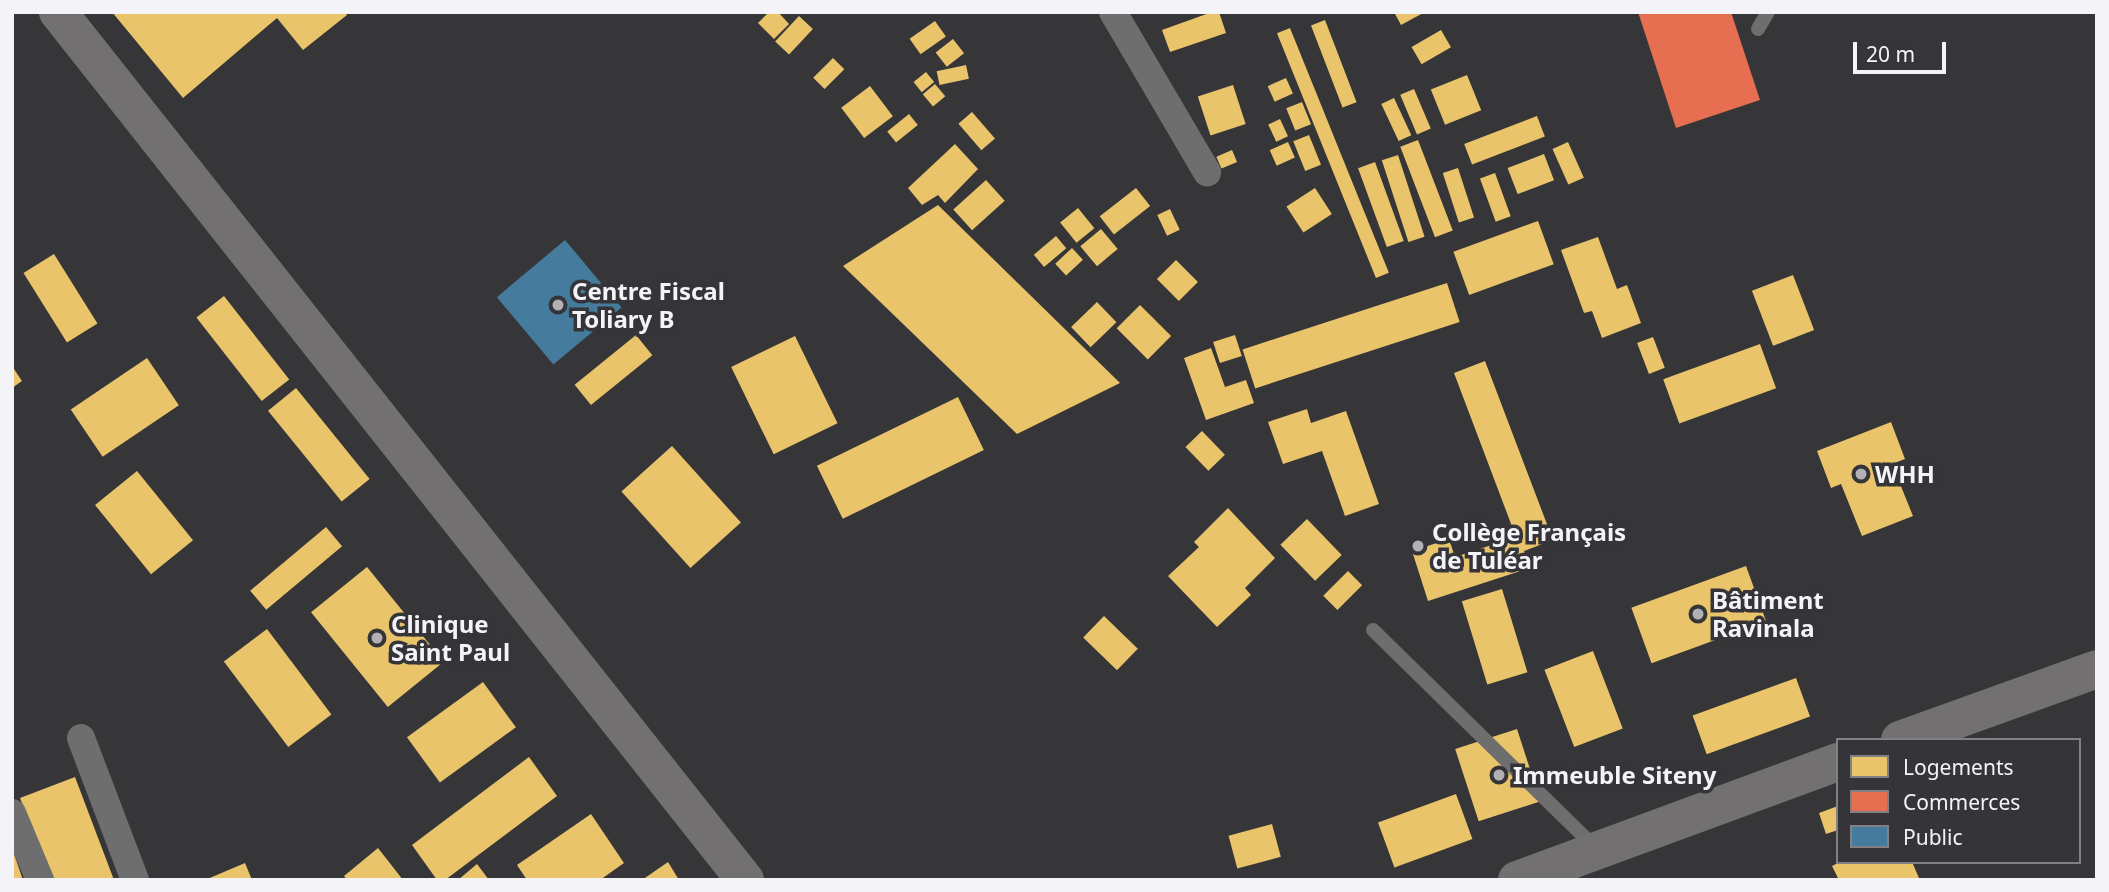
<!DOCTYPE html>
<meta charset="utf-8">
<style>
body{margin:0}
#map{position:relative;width:2109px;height:892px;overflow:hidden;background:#363538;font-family:"Noto Sans",sans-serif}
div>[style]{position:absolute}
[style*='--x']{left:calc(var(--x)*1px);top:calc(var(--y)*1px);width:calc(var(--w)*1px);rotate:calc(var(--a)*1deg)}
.homes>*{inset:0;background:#e9c46a;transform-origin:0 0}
.shops>*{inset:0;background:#e76f51}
.public>*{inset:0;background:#457b9d;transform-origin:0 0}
.lane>*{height:14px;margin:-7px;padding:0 7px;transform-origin:7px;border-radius:7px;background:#6f6e6e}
.street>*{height:28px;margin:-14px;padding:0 14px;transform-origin:14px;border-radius:14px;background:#6f6e6e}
.secondary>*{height:38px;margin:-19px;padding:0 19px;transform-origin:19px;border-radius:19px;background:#727070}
.dots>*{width:19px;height:19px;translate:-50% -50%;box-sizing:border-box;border:4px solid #353439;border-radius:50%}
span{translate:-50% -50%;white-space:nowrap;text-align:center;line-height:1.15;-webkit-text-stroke:7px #353439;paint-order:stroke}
.poi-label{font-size:24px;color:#f4f3f7;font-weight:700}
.left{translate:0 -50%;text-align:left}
.frame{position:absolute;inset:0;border:14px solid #f4f3f7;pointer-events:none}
.legend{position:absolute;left:1836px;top:738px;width:245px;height:126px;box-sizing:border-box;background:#353439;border:2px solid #818085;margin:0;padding:9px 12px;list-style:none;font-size:21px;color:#f4f3f7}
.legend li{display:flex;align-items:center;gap:14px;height:35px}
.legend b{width:35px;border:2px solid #818085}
.scale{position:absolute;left:1853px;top:42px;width:93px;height:32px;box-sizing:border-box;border:4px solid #f4f3f7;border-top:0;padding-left:9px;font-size:21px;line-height:24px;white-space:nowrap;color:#f4f3f7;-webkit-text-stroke:5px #353439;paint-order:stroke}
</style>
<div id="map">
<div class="homes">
<div style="clip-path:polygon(112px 12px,345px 12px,347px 15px,303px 50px,277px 18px,183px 98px)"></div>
<div style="clip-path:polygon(769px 12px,778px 12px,789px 24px,774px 39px,758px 23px)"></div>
<div style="clip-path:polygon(1212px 12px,1219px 12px,1226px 33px,1170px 52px,1162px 30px)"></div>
<div style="clip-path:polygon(1394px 12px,1425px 12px,1401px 25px)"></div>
<div style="left:799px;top:16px;width:19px;height:35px;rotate:43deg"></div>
<div style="left:1325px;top:20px;width:88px;height:15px;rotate:69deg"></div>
<div style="left:935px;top:21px;width:19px;height:31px;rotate:55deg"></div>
<div style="left:1290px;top:28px;width:264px;height:14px;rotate:68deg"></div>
<div style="left:1441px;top:30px;width:20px;height:34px;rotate:60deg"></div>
<div style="left:953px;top:39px;width:18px;height:22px;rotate:52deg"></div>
<div style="left:833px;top:58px;width:16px;height:28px;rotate:45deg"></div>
<div style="left:966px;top:65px;width:14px;height:30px;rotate:78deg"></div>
<div style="left:926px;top:72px;width:13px;height:16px;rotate:51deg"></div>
<div style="left:1467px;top:75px;width:38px;height:39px;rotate:68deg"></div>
<div style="left:1286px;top:78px;width:17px;height:20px;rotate:66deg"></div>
<div style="left:935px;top:84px;width:16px;height:16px;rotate:50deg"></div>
<div style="left:1233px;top:85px;width:41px;height:37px;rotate:72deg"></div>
<div style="left:870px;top:86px;width:38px;height:36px;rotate:53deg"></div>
<div style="left:1414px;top:89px;width:43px;height:15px;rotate:67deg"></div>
<div style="left:1394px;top:98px;width:41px;height:14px;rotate:65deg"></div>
<div style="left:1302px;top:102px;width:24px;height:17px;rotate:68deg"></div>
<div style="left:972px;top:112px;width:35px;height:18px;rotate:49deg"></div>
<div style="left:909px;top:114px;width:14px;height:28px;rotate:51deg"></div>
<div style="left:1537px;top:116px;width:22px;height:78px;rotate:69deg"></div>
<div style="left:1280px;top:119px;width:19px;height:13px;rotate:65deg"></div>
<div style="left:1309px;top:135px;width:32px;height:17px;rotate:68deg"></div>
<div style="left:1418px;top:140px;width:97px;height:19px;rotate:69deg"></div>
<div style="left:1288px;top:142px;width:17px;height:20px;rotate:66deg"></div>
<div style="left:1568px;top:142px;width:39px;height:17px;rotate:66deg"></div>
<div style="clip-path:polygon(955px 144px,978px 169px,945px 203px,938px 195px,922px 205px,908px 188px)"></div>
<div style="left:1232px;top:150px;width:13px;height:17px;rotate:67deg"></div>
<div style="left:1544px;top:154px;width:28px;height:39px;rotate:69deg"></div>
<div style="left:1398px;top:155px;width:86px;height:17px;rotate:72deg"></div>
<div style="left:1375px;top:162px;width:84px;height:18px;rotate:70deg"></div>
<div style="left:1458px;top:168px;width:52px;height:16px;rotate:72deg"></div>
<div style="left:1495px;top:173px;width:46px;height:16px;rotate:70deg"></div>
<div style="left:986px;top:180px;width:28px;height:44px;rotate:48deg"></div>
<div style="left:1136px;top:188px;width:23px;height:46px;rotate:52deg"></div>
<div style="left:1315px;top:188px;width:31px;height:34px;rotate:57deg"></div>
<div style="clip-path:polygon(938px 205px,1120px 383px,1017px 434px,843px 266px)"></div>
<div style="left:1078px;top:208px;width:26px;height:23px;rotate:51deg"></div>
<div style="left:1170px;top:209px;width:23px;height:14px;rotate:65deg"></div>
<div style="left:1538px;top:221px;width:46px;height:90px;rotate:70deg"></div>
<div style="left:1101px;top:229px;width:26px;height:27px;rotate:50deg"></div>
<div style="left:1056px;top:236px;width:16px;height:29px;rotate:50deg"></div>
<div style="clip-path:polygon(1598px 237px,1617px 289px,1627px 285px,1641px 323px,1602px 338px,1592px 311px,1584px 313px,1561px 250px)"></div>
<div style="left:1072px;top:248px;width:16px;height:23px;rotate:47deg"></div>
<div style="left:54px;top:254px;width:82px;height:36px;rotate:58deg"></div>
<div style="left:1176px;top:260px;width:31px;height:27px;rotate:45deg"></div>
<div style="left:1793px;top:275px;width:59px;height:44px;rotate:69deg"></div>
<div style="left:1447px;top:283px;width:41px;height:215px;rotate:72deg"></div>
<div style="left:224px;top:296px;width:106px;height:35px;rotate:52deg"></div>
<div style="left:1097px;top:302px;width:28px;height:36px;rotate:46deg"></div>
<div style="left:1140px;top:305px;width:44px;height:33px;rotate:45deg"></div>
<div style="left:636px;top:335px;width:26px;height:79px;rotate:51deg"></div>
<div style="left:1235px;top:335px;width:22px;height:23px;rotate:72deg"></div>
<div style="left:795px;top:336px;width:97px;height:71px;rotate:64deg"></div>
<div style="left:1653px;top:337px;width:33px;height:17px;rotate:69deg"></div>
<div style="left:1760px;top:344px;width:47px;height:103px;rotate:70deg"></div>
<div style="clip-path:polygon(1211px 348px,1225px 387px,1246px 380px,1254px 403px,1206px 420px,1184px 358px)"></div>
<div style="left:147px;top:358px;width:57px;height:92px;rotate:56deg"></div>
<div style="clip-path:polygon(1485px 361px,1553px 540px,1524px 551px,1530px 568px,1428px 601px,1412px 551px,1449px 539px,1455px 557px,1516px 537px,1454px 373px)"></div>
<div style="clip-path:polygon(12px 366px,22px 381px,12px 388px)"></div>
<div style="left:296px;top:388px;width:117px;height:36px;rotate:51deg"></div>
<div style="left:958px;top:397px;width:59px;height:157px;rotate:64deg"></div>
<div style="clip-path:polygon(1307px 409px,1311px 423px,1346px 411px,1379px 504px,1345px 516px,1322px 451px,1283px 464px,1268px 422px)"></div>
<div style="clip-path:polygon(1891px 422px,1905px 459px,1892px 464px,1913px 516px,1862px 536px,1841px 484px,1831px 488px,1817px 451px)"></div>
<div style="left:1202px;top:431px;width:33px;height:23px;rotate:46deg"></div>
<div style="left:672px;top:446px;width:103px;height:68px;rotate:48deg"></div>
<div style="left:137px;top:471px;width:89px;height:54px;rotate:51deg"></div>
<div style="clip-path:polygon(1228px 508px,1275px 558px,1245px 588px,1251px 595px,1217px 627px,1168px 576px,1199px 547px,1194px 542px)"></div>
<div style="left:1307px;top:519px;width:50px;height:37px;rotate:46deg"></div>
<div style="left:326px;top:527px;width:25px;height:99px;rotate:50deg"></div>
<div style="left:1746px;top:566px;width:59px;height:122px;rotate:70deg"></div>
<div style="left:367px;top:567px;width:122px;height:72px;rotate:51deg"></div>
<div style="left:1348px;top:571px;width:20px;height:35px;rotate:45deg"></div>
<div style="left:1502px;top:589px;width:87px;height:42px;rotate:73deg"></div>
<div style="left:1104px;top:616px;width:47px;height:30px;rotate:44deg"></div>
<div style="left:267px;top:629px;width:107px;height:54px;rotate:53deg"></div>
<div style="left:1593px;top:651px;width:83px;height:52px;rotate:69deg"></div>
<div style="left:1796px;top:678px;width:41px;height:110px;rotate:70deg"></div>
<div style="left:483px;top:682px;width:56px;height:94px;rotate:54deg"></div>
<div style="left:1517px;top:729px;width:76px;height:65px;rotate:72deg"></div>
<div style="clip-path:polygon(529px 757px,557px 796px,445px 880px,437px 880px,412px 845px)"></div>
<div style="clip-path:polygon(75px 777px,114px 880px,53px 880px,20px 798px)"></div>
<div style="left:1456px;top:794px;width:48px;height:83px;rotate:70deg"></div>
<div style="clip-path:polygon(1838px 806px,1838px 830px,1826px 834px,1819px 813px)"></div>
<div style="clip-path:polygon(591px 814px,624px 863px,600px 880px,527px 880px,517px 865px)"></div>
<div style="left:1272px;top:824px;width:34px;height:45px;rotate:75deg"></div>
<div style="clip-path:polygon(378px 848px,403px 880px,347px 880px,344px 876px)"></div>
<div style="clip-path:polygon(12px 851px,13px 851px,23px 880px,12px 880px)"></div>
<div style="clip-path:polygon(668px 862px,679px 880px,642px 880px)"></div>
<div style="clip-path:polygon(1840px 862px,1912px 862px,1919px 878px,1839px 880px,1832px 866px)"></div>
<div style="clip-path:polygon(245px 863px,252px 880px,205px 880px)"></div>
<div style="clip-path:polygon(477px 864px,489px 880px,458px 880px)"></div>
</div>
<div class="shops">
<div style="clip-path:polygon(1638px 12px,1731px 12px,1760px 100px,1676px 128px)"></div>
</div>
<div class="public">
<div style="left:565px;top:240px;width:88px;height:89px;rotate:50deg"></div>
</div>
<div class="lane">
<div style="--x:1758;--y:29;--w:20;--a:-60"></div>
<div style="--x:1373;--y:630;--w:312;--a:44.4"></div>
</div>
<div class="street">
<div style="--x:1113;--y:12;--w:186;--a:59.6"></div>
<div style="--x:81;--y:738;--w:152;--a:69.2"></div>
<div style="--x:12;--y:813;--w:73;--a:67.3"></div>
</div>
<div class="secondary">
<div style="--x:58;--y:12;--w:1107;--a:51.64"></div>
<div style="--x:1900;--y:740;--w:209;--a:-19.8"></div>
<div style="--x:1517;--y:880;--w:342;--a:-20.2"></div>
</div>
<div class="dots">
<div style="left:558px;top:305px;background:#b2b0b4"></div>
<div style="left:1861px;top:474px;background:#b2b0b4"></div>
<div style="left:1418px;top:546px;background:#b2b0b4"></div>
<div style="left:1698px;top:614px;background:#b2b0b4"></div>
<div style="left:377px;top:638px;background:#b2b0b4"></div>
<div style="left:1499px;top:775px;background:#b2b0b4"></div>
</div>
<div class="poi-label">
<span class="left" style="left:572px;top:305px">Centre Fiscal<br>Toliary B</span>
<span class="left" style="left:1875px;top:474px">WHH</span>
<span class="left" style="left:1432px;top:546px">Collège Français<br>de Tuléar</span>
<span class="left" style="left:1712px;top:614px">Bâtiment<br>Ravinala</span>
<span class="left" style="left:391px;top:638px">Clinique<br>Saint Paul</span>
<span class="left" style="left:1513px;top:775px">Immeuble Siteny</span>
</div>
<div class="frame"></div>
<ul class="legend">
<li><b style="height:19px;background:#e9c46a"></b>Logements</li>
<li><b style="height:19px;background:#e76f51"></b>Commerces</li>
<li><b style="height:19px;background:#457b9d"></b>Public</li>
</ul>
<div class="scale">20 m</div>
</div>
